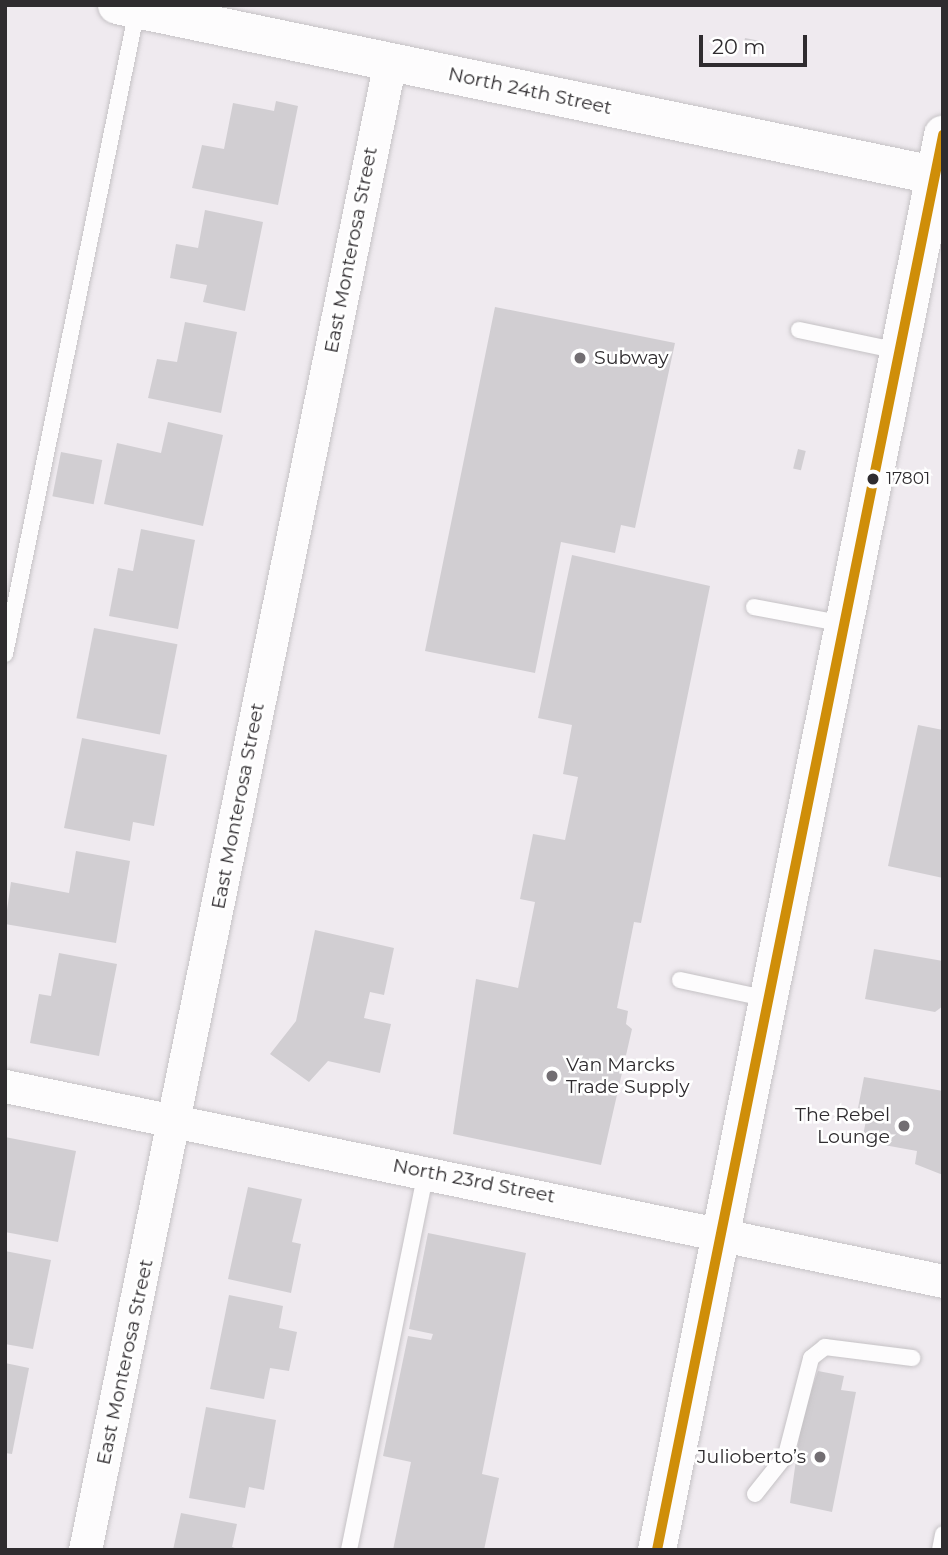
<!DOCTYPE html>
<meta charset="utf-8">
<style>
body{margin:0}
#map{position:relative;width:948px;height:1555px;overflow:hidden;background:#efeaef;font-family:Montserrat,sans-serif}
div>[style]{position:absolute}
[style*='--x']{left:calc(var(--x)*1px);top:calc(var(--y)*1px);width:calc(var(--w)*1px);rotate:calc(var(--a)*1deg)}
.building>*{inset:0;background:#d1ced2;transform-origin:0 0}
.roads{filter:drop-shadow(0 0 2px #c5c2c5) drop-shadow(0 0 2px #c5c2c5)}
.service>*{height:16px;margin:-8px;padding:0 8px;transform-origin:8px;border-radius:8px;background:#fdfcfd}
.minor>*{height:33px;margin:-16.5px;padding:0 16.5px;transform-origin:16.5px;border-radius:16.5px;background:#fdfcfd}
.secondary>*{height:38px;margin:-19px;padding:0 19px;transform-origin:19px;border-radius:19px;background:#fdfcfd}
.bus-1>*{height:10px;margin:-5px;padding:0 5px;transform-origin:5px;border-radius:5px;background:#cf8e09}
.dots>*{width:19px;height:19px;translate:-50% -50%;box-sizing:border-box;border:4px solid #fff;border-radius:50%}
span{translate:-50% -50%;white-space:nowrap;text-align:center;line-height:1.15;-webkit-text-stroke:5px #fff;paint-order:stroke}
.bus-label{font-size:17px;color:#2f2c2f}
.left{translate:0 -50%;text-align:left}
.street-label{font-size:19px;color:#2f2c2f}
.poi-label{font-size:19px;color:#2f2c2f}
.right{translate:-100% -50%;text-align:right}
.frame{position:absolute;inset:0;border:7px solid #2f2c2f;pointer-events:none}
.scale{position:absolute;left:699px;top:35px;width:108px;height:32px;box-sizing:border-box;border:4px solid #2f2c2f;border-top:0;padding-left:9px;font-size:21px;line-height:24px;white-space:nowrap;color:#2f2c2f;-webkit-text-stroke:5px #fff;paint-order:stroke}
</style>
<div id="map">
<div class="building">
<div style="left:745px;top:38px;width:21px;height:8px;rotate:11deg"></div>
<div style="clip-path:polygon(276px 101px,298px 106px,278px 205px,192px 188px,202px 145px,224px 149px,233px 103px,274px 111px)"></div>
<div style="clip-path:polygon(205px 210px,263px 222px,245px 311px,203px 302px,207px 285px,170px 278px,176px 244px,198px 248px)"></div>
<div style="clip-path:polygon(495px 307px,675px 343px,635px 528px,621px 525px,615px 553px,561px 542px,535px 673px,425px 651px)"></div>
<div style="clip-path:polygon(185px 322px,237px 332px,221px 413px,148px 398px,157px 359px,177px 362px)"></div>
<div style="clip-path:polygon(168px 422px,223px 435px,203px 526px,104px 504px,117px 443px,161px 453px)"></div>
<div style="left:798px;top:449px;width:8px;height:20px;rotate:14deg"></div>
<div style="left:61px;top:452px;width:42px;height:45px;rotate:11deg"></div>
<div style="clip-path:polygon(141px 529px,195px 540px,178px 629px,109px 616px,118px 568px,133px 571px)"></div>
<div style="clip-path:polygon(572px 555px,710px 586px,641px 923px,634px 922px,617px 1008px,628px 1011px,626px 1024px,632px 1029px,601px 1165px,453px 1134px,476px 979px,518px 988px,535px 902px,520px 899px,533px 834px,565px 840px,578px 777px,563px 774px,572px 725px,538px 718px)"></div>
<div style="left:94px;top:628px;width:85px;height:92px;rotate:11deg"></div>
<div style="clip-path:polygon(918px 725px,943px 730px,943px 878px,888px 866px)"></div>
<div style="clip-path:polygon(82px 738px,167px 755px,154px 826px,133px 822px,130px 841px,64px 828px)"></div>
<div style="clip-path:polygon(76px 851px,130px 861px,116px 943px,5px 924px,11px 882px,69px 893px)"></div>
<div style="clip-path:polygon(315px 930px,394px 948px,384px 995px,370px 992px,364px 1018px,391px 1024px,380px 1073px,328px 1061px,309px 1082px,270px 1054px,296px 1021px)"></div>
<div style="clip-path:polygon(874px 949px,943px 961px,943px 1006px,935px 1012px,865px 999px)"></div>
<div style="clip-path:polygon(59px 953px,117px 964px,99px 1056px,30px 1043px,39px 994px,51px 996px)"></div>
<div style="clip-path:polygon(864px 1077px,943px 1091px,943px 1175px,915px 1164px,917px 1151px,862px 1141px,868px 1110px,858px 1108px)"></div>
<div style="clip-path:polygon(5px 1137px,76px 1151px,58px 1242px,5px 1232px)"></div>
<div style="clip-path:polygon(248px 1187px,302px 1199px,292px 1242px,301px 1244px,291px 1293px,228px 1279px)"></div>
<div style="clip-path:polygon(428px 1233px,526px 1253px,482px 1474px,499px 1478px,484px 1550px,393px 1550px,411px 1462px,383px 1456px,408px 1336px,431px 1340px,433px 1334px,409px 1329px)"></div>
<div style="clip-path:polygon(5px 1251px,51px 1260px,33px 1349px,5px 1344px)"></div>
<div style="clip-path:polygon(229px 1295px,283px 1306px,279px 1328px,297px 1332px,289px 1371px,270px 1368px,264px 1399px,210px 1389px)"></div>
<div style="clip-path:polygon(5px 1363px,29px 1368px,12px 1454px,5px 1453px)"></div>
<div style="clip-path:polygon(818px 1371px,844px 1376px,841px 1390px,856px 1392px,832px 1512px,790px 1503px,802px 1417px)"></div>
<div style="clip-path:polygon(206px 1407px,276px 1420px,264px 1490px,249px 1487px,245px 1508px,189px 1498px)"></div>
<div style="clip-path:polygon(181px 1513px,237px 1524px,232px 1547px,240px 1550px,173px 1550px)"></div>
</div>
<div class="roads">
<div class="service">
<div style="--x:799;--y:330;--w:102;--a:11.9"></div>
<div style="--x:754;--y:607;--w:93;--a:10.6"></div>
<div style="--x:5;--y:654;--w:657;--a:-78.42"></div>
<div style="--x:680;--y:980;--w:91;--a:12.1"></div>
<div style="--x:755;--y:1494;--w:50;--a:-51.5"></div>
<div style="--x:786;--y:1455;--w:100;--a:-75.5"></div>
<div style="--x:811;--y:1358;--w:18;--a:-38"></div>
<div style="--x:825;--y:1347;--w:88;--a:7.2"></div>
<div style="--x:349;--y:1550;--w:386;--a:-78.5"></div>
<div style="--x:940;--y:1550;--w:16;--a:-79"></div>
</div>
<div class="minor">
<div style="--x:5;--y:1086;--w:958;--a:11.74"></div>
<div style="--x:85;--y:1550;--w:1519;--a:-78.42"></div>
</div>
<div class="secondary">
<div style="--x:117;--y:5;--w:844;--a:11.76"></div>
<div style="--x:657;--y:1550;--w:1444;--a:-78.57"></div>
</div>
</div>
<div class="bus-1">
<div style="--x:657;--y:1550;--w:1444;--a:-78.57"></div>
</div>
<div class="dots">
<div style="left:580px;top:358px;background:#726e72"></div>
<div style="left:873px;top:479px;background:#2f2c2f"></div>
<div style="left:552px;top:1076px;background:#726e72"></div>
<div style="left:904px;top:1126px;background:#726e72"></div>
<div style="left:820px;top:1457px;background:#726e72"></div>
</div>
<div class="bus-label">
<span class="left" style="left:886px;top:479px">17801</span>
</div>
<div class="street-label">
<span style="left:530px;top:91px;rotate:12deg">North 24th Street</span>
<span style="left:351px;top:250px;rotate:-79deg">East Monterosa Street</span>
<span style="left:238px;top:806px;rotate:-79deg">East Monterosa Street</span>
<span style="left:474px;top:1181px;rotate:11deg">North 23rd Street</span>
<span style="left:125px;top:1362px;rotate:-78deg">East Monterosa Street</span>
</div>
<div class="poi-label">
<span class="left" style="left:594px;top:358px">Subway</span>
<span class="left" style="left:566px;top:1076px">Van Marcks<br>Trade Supply</span>
<span class="right" style="left:890px;top:1126px">The Rebel<br>Lounge</span>
<span class="right" style="left:806px;top:1457px">Julioberto’s</span>
</div>
<div class="frame"></div>
<div class="scale">20 m</div>
</div>
